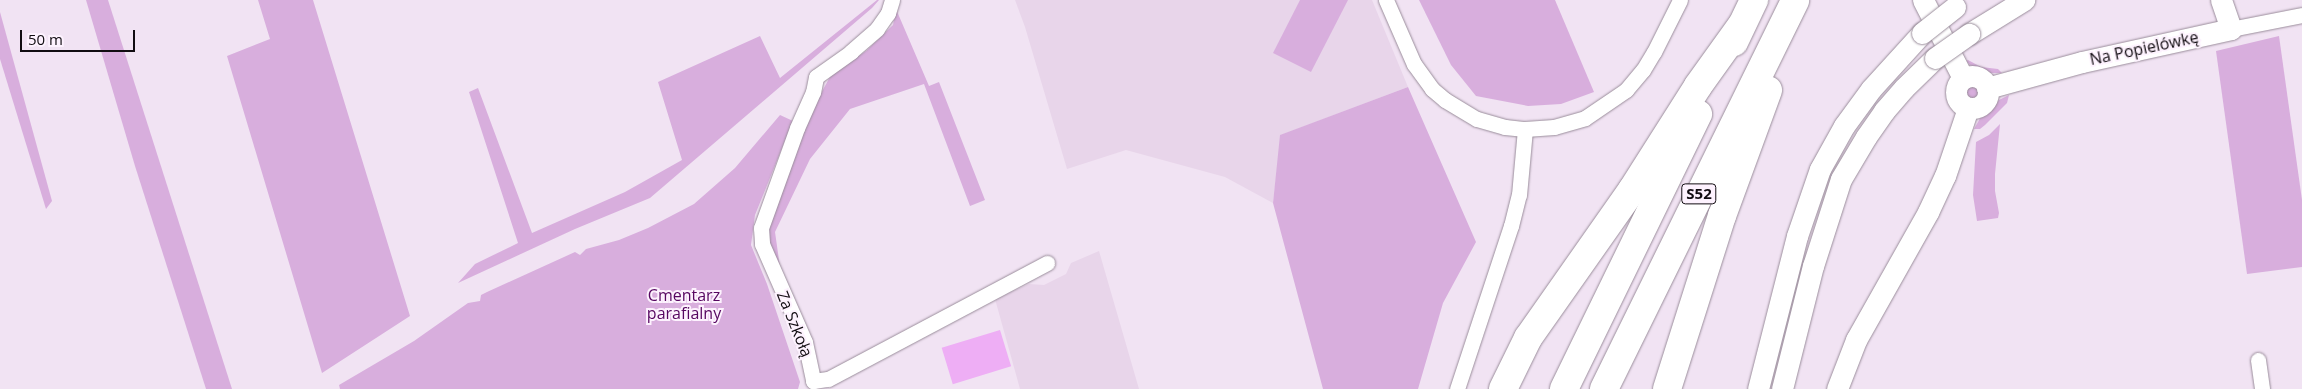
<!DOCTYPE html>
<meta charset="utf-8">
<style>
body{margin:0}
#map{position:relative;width:2302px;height:389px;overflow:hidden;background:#f1e3f3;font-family:"Open Sans",sans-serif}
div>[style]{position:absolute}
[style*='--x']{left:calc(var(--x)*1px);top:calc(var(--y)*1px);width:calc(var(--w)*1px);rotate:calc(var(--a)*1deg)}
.built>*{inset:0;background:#e8d5ea}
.green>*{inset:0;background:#d8aedd}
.round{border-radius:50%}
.water>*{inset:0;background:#eeaef5;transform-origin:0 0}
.roads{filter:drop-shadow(0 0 1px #9a8d9b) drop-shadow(0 0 1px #9a8d9b)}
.street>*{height:15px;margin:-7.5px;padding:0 7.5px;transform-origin:7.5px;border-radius:7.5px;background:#fff}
.secondary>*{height:21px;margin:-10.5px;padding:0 10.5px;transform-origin:10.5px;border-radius:10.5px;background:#fff}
.secondary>.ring{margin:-10.5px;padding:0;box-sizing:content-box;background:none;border:21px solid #fff;border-radius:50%}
.highway>*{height:28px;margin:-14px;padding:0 14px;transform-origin:14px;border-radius:14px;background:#fff}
.bridges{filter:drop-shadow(0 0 1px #9a8d9b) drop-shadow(0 0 1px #9a8d9b)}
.secondary-bridge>*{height:21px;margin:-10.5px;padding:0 10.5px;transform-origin:10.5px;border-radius:10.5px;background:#fff}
span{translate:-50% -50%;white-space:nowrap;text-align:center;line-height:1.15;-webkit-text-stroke:4px #fdf2fe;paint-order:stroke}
.shield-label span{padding:1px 4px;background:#fdf2fe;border:1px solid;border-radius:4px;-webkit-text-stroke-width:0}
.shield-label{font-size:15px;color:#110c11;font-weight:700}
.street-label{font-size:16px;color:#110c11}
.park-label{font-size:16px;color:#560660}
.scale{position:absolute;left:20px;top:30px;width:115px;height:22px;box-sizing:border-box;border:2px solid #110c11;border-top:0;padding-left:6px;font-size:15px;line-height:18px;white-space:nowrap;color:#110c11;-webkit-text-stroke:4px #fdf2fe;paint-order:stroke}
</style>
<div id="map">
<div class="built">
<div style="clip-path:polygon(1015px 0,1372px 0,1408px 87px,1281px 135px,1273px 203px,1225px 177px,1126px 150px,1067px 169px,1025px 27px)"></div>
<div style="clip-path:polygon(1099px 251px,1139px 389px,1020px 389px,995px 299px,1029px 284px,1044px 285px,1066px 274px,1071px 263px)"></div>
</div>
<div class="green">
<div style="clip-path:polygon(86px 0,108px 0,232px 389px,206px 389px,135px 166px)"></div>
<div style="clip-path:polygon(258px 0,313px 0,410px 316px,322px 373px,227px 56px,270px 39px)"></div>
<div style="clip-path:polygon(877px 0,879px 0,872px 8px,650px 198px,575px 229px,458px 283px,475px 264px,518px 243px,469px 92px,478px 88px,532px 233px,625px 192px,682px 160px,658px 82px,760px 36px,780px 78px)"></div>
<div style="clip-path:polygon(1300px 0,1348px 0,1311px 72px,1273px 53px)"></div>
<div style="clip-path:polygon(1419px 0,1555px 0,1594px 92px,1561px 104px,1528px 106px,1476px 96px,1451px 65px)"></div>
<div style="clip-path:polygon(896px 9px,929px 86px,939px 82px,985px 200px,970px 206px,924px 84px,850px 109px,810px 159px,775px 232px,781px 274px,766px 246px,766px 230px,801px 130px,831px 75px,866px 51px,893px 25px)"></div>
<div style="clip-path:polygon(0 12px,52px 201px,46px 209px,0 59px)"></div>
<div style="clip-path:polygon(2279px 36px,2302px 200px,2302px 267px,2247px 274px,2216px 51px)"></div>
<div style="clip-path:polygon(1968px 60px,1981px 67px,1998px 69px,2002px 73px,1986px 73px,1970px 65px,1966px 61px)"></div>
<div class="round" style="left:1964px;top:84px;width:16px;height:16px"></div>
<div style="clip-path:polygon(1408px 87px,1476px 242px,1443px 303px,1418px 389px,1323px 389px,1273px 203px,1280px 135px)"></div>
<div style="clip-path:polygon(2009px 95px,2007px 103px,1985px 125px,1980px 129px,1974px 129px,1982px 115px,1999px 100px)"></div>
<div style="clip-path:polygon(780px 115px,793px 121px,755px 215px,751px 245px,767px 284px,800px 382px,798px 389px,340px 389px,339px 385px,414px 341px,468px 303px,480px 301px,481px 295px,487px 292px,575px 252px,580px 255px,586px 249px,619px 240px,648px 228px,694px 204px,735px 168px)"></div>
<div style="clip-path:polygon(2000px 124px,1995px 174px,1995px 191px,1999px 213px,1998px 218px,1977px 221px,1973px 195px,1976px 142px,1989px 135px)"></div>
</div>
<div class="water">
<div style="left:1000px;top:330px;width:38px;height:61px;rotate:73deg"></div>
</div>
<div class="roads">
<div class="street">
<div style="--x:892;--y:0;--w:14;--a:107"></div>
<div style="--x:888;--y:13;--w:19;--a:125"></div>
<div style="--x:877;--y:29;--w:35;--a:139"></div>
<div style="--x:851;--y:52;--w:43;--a:144.5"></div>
<div style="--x:816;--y:77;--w:15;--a:101"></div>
<div style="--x:813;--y:92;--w:39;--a:114"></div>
<div style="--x:797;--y:128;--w:106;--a:109.8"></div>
<div style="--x:761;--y:228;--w:16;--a:86"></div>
<div style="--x:762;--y:244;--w:107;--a:66.3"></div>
<div style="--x:805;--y:342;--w:40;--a:78"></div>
<div style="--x:813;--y:381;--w:15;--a:-8"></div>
<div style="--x:828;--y:379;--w:248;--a:-27.9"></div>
<div style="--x:1386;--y:0;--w:70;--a:66.4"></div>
<div style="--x:1414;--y:64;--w:31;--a:54"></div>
<div style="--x:1432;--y:89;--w:17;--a:40"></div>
<div style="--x:1445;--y:100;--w:37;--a:31"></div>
<div style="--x:1477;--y:119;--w:29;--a:16"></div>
<div style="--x:1505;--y:127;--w:20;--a:6"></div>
<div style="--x:1525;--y:129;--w:29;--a:-4"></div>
<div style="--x:1554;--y:127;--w:32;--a:-16"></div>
<div style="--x:1585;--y:118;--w:50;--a:-34.3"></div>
<div style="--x:1626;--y:90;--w:26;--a:-50"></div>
<div style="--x:1643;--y:70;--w:21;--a:-59"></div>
<div style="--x:1654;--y:52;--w:58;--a:-63.4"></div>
<div style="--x:2231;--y:29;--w:72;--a:-11.2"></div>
<div style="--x:2258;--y:360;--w:29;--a:82"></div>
<div style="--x:1457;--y:389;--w:172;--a:-71.7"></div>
<div style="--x:1511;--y:226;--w:32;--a:-76"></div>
<div style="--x:1519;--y:195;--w:66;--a:-84.8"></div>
</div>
<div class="secondary">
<div style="--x:1923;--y:0;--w:88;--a:62.9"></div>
<div style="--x:1969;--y:34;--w:65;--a:-31.7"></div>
<div class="ring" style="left:1956px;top:76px;width:11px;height:11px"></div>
<div style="--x:1987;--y:88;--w:98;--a:-15.3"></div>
<div style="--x:2082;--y:62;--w:153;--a:-12.5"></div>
<div style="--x:2231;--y:29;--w:31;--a:-109"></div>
<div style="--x:1758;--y:389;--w:158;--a:-75.7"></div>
<div style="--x:1797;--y:236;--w:71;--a:-71.1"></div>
<div style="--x:1820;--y:169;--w:49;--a:-60.8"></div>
<div style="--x:1844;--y:126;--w:46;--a:-53.9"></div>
<div style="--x:1871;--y:89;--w:76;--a:-47.7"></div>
<div style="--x:1782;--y:389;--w:127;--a:-75.9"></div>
<div style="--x:1813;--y:266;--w:91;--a:-72.2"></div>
<div style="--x:1841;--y:179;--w:49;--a:-59.2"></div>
<div style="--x:1866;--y:137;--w:32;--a:-55"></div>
<div style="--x:1884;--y:111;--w:30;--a:-49"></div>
<div style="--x:1904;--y:88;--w:43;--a:-44.1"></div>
<div style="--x:1837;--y:389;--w:53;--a:-68.8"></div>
<div style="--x:1856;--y:340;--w:147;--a:-60.6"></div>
<div style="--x:1928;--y:212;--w:40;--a:-65"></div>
<div style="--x:1945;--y:176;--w:72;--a:-71.3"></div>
</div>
<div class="highway">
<div style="--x:1734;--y:42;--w:47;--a:-64.5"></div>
<div style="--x:1503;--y:389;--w:57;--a:-63.9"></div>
<div style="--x:1528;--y:338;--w:181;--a:-54.9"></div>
<div style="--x:1632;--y:190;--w:123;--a:-57.6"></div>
<div style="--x:1698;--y:86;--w:74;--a:-54.4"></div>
<div style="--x:1564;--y:389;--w:306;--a:-64"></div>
<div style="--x:1604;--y:389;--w:433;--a:-63.8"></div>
<div style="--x:1667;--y:389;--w:182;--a:-72.4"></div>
<div style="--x:1722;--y:216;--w:134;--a:-69.9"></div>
</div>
</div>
<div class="bridges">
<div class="secondary-bridge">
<div style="--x:1922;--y:33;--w:42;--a:-38.2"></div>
<div style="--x:1935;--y:58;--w:42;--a:-35.2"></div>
</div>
</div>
<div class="shield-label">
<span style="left:1699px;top:194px">S52</span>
</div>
<div class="street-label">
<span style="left:2144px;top:48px;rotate:-12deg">Na Popielówkę</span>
<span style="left:795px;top:324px;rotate:68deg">Za Szkołą</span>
</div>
<div class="park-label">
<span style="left:684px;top:304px">Cmentarz<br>parafialny</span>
</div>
<div class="scale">50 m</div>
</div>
